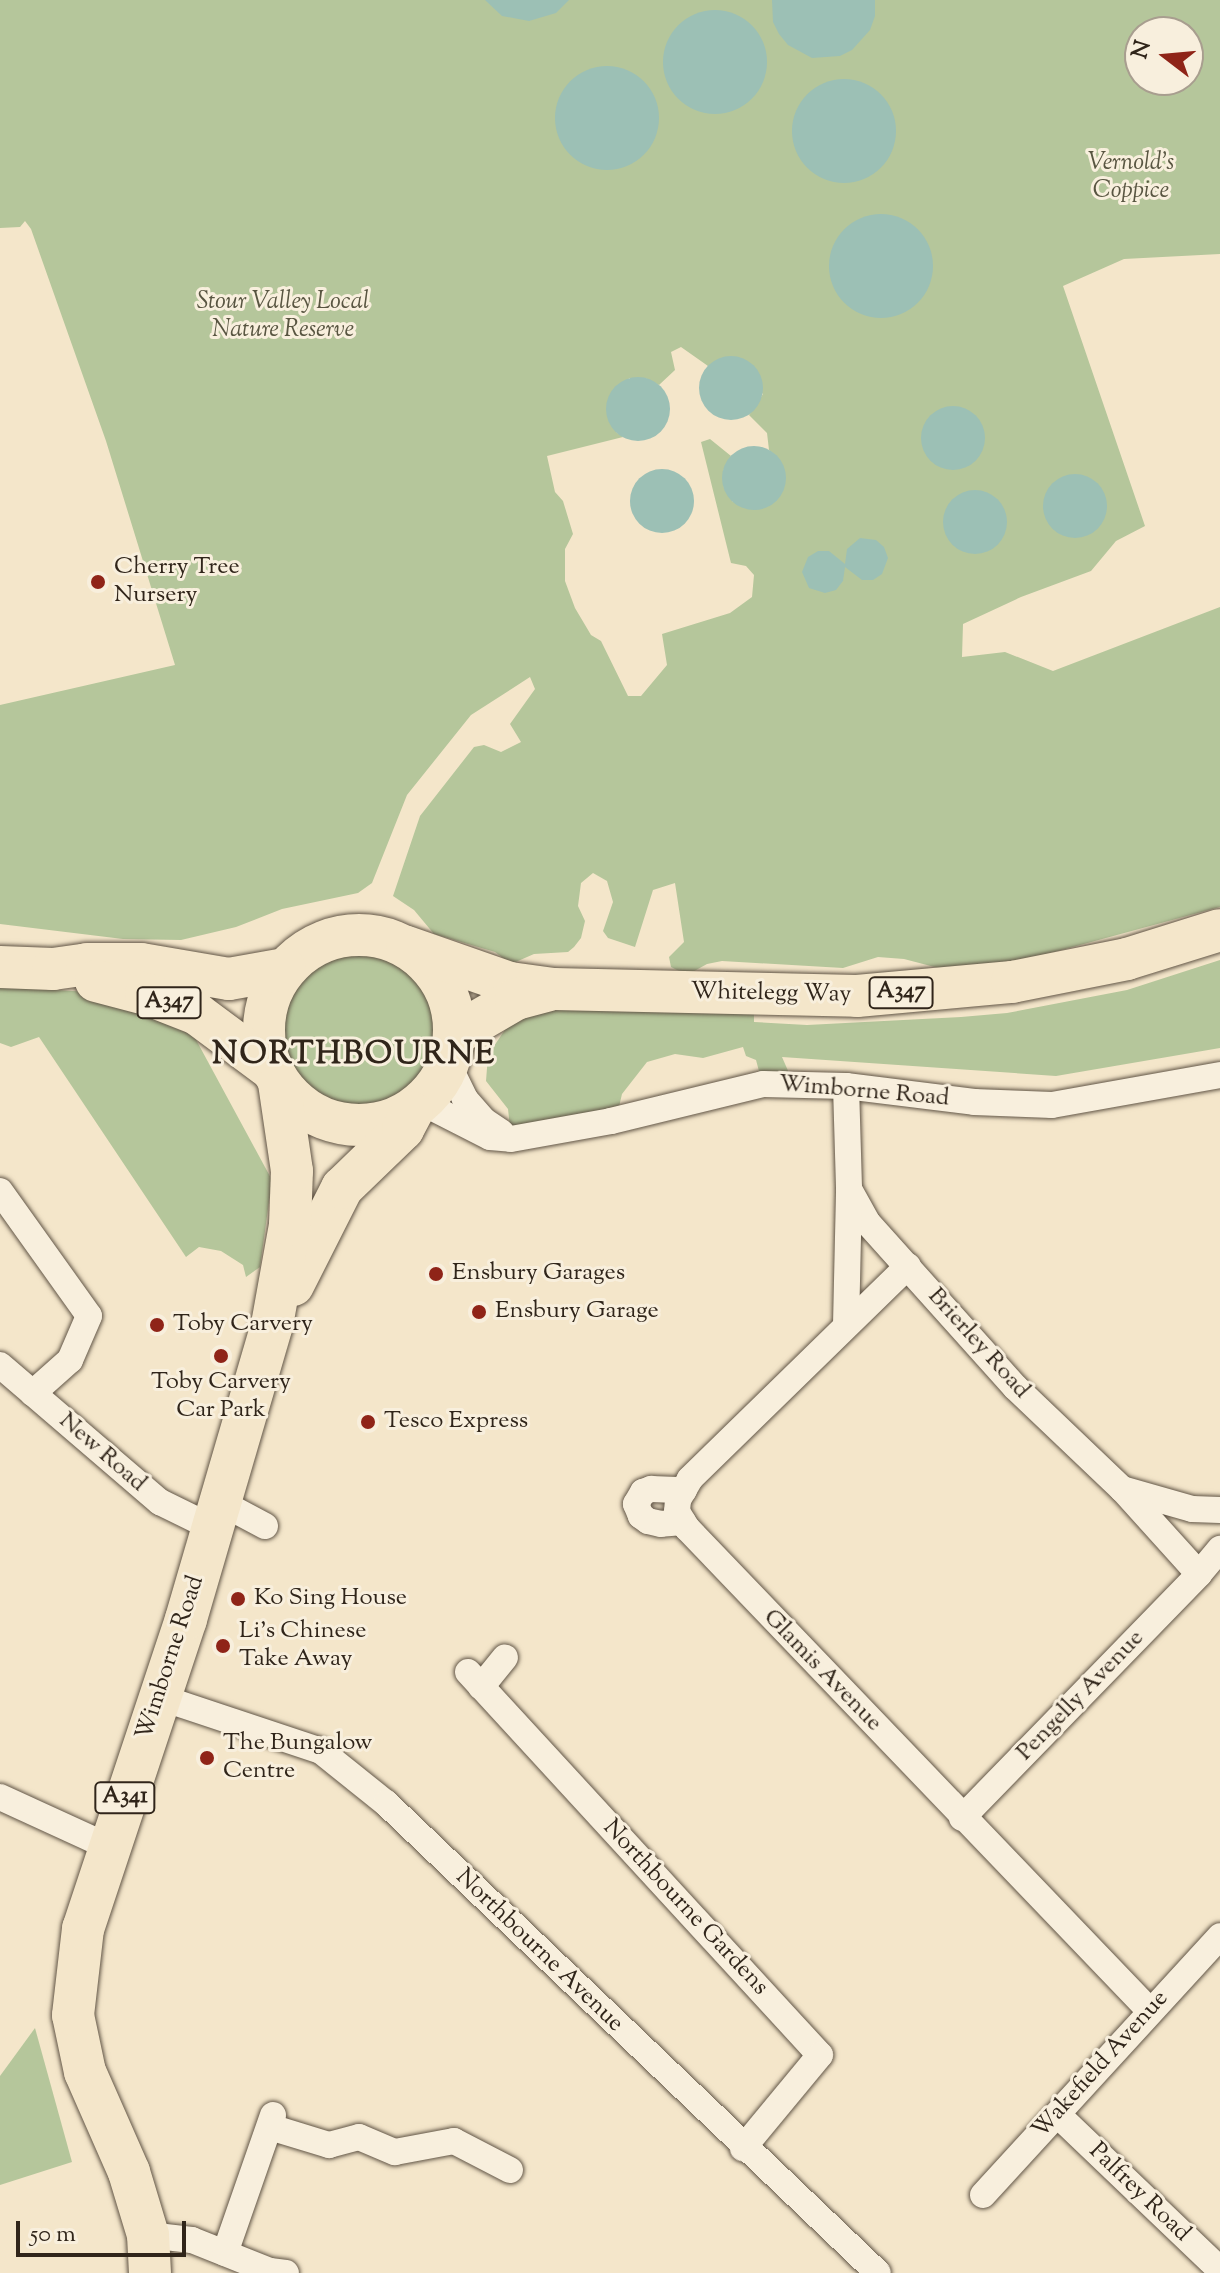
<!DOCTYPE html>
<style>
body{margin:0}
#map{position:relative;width:1220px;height:2273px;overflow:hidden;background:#f4e6ca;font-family:"Sorts Mill Goudy",serif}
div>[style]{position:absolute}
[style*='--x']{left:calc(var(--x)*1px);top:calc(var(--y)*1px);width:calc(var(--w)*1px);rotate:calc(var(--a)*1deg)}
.green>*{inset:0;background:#b5c69b}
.round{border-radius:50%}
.water>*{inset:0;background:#9cc0b5}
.roads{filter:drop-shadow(0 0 2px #615546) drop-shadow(0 0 2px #615546)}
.minor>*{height:26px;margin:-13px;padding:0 13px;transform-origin:13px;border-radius:13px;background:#f8efdd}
.primary>*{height:42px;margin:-21px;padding:0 21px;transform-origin:21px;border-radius:21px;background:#f4e6ca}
.primary>.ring{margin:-21px;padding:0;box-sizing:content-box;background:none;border:42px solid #f4e6ca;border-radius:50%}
.dots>*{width:22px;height:22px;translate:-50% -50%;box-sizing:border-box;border:4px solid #f8efdd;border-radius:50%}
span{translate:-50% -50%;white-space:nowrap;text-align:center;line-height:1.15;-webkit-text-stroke:6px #f8efdd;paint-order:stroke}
.shield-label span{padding:2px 6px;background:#f8efdd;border:2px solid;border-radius:6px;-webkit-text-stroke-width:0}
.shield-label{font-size:22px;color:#30251a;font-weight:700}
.park-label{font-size:24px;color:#585541;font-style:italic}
.poi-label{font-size:24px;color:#30251a}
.left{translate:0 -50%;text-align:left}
.street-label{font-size:24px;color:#30251a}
.district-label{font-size:32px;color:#30251a;font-weight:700;letter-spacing:2px}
.north{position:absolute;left:1124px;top:16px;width:80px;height:80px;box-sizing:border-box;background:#f8efdd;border:2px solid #a89e8f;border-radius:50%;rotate:286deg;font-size:22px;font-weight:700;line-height:32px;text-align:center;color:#30251a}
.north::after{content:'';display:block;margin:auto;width:28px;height:36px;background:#8f2418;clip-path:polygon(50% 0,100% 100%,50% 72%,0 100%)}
.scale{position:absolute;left:16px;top:2221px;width:170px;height:36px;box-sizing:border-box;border:4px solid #30251a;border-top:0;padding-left:10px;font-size:24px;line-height:28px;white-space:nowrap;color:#30251a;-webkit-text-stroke:6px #f8efdd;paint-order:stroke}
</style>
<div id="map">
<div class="green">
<div style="clip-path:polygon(evenodd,0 0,1220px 0,1220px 254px,1124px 259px,1063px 286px,1145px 526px,1116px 541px,1091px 571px,1021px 597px,963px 624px,962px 657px,1005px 652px,1053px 671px,1220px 607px,1220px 907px,1036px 957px,950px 971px,904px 959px,878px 957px,843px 968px,722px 961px,707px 964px,687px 975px,671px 967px,669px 957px,684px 942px,675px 883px,653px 890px,635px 947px,608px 938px,603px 931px,613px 902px,607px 881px,593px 873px,581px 883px,578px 906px,585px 921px,581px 938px,574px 947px,568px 952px,534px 954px,511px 964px,495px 952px,434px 934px,414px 910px,393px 896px,420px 816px,474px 747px,484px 745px,501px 752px,521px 742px,510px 724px,535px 689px,530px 677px,471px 715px,407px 795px,372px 883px,358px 893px,282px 909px,236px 927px,181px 940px,123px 939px,0 924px,0 705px,175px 665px,106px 441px,31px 229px,25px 221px,20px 227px,0 228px,0 0,1140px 32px,1188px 32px,1188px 80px,1140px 80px,1140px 32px,0 0,681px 347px,708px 366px,723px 358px,763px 394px,749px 415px,767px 433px,769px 450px,775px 455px,733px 502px,724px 488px,723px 471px,731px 456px,710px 439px,701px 442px,731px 563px,746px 566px,754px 575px,752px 597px,730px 613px,662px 634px,667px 665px,641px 696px,628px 696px,601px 641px,591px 635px,575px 608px,565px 581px,565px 549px,573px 534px,563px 501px,555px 492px,547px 456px,623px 437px,616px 432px,629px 378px,645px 378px,659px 385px,675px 370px,671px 352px,681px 347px)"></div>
<div class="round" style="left:279px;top:953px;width:158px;height:158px"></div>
<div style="clip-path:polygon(1220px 960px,1220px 1048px,1056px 1076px,782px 1057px,789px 1073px,760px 1075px,756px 1060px,746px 1056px,743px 1047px,703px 1058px,675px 1054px,647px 1062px,622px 1094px,618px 1111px,510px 1127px,508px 1109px,486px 1081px,488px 1055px,519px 1009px,754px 1014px,754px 1022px,807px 1025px,961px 1017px,1007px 1013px,1127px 990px)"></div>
<div style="clip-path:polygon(0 987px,91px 992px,194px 1036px,272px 1180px,260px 1267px,246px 1277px,243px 1265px,221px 1251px,199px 1247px,186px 1257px,39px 1037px,11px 1047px,0 1043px)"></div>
<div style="clip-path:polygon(35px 2028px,72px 2162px,0 2185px,0 2076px)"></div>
</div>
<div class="water">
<div style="clip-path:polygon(485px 0,569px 0,556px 13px,529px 21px,502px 16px)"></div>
<div style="clip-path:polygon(772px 0,875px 0,875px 16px,870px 30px,852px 50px,840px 56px,812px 58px,788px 45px,779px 34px,773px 22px)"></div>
<div class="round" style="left:663px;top:10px;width:104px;height:104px"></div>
<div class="round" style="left:555px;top:66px;width:104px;height:104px"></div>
<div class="round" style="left:792px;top:79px;width:104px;height:104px"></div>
<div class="round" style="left:829px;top:214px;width:104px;height:104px"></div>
<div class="round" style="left:699px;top:356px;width:64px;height:64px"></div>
<div class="round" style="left:606px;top:377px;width:64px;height:64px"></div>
<div class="round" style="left:921px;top:406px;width:64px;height:64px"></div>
<div class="round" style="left:722px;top:446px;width:64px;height:64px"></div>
<div class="round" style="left:630px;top:469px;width:64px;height:64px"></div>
<div class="round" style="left:1043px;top:474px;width:64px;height:64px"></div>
<div class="round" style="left:943px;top:490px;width:64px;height:64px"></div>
<div style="clip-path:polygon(860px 538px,876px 540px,884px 547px,888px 558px,882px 574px,873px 580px,862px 580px,845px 567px,843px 581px,836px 590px,825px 593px,809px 588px,802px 572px,808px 557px,818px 551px,829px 551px,845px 564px,847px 549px)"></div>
</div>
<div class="roads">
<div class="minor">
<div style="--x:448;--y:1064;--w:39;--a:64"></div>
<div style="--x:465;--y:1099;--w:28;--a:49"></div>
<div style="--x:483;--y:1120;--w:22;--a:34"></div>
<div style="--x:846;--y:1086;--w:103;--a:88.3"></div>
<div style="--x:849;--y:1189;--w:38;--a:61"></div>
<div style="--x:867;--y:1222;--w:222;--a:48.1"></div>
<div style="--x:1015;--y:1387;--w:148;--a:43.6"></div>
<div style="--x:1122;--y:1489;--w:73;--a:15.9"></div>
<div style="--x:1192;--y:1509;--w:28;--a:2"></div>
<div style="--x:421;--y:1102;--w:77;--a:26.9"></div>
<div style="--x:490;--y:1137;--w:21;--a:5"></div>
<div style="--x:511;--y:1139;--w:102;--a:-10.2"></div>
<div style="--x:611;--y:1121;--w:156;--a:-13.7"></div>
<div style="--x:763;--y:1084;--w:83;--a:1.4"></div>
<div style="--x:846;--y:1086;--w:129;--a:7.1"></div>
<div style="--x:974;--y:1102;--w:78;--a:2.2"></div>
<div style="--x:1052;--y:1105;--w:171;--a:-10.1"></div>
<div style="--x:0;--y:1191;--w:153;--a:54.5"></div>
<div style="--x:89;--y:1316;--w:48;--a:113.4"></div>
<div style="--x:70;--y:1360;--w:50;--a:138.3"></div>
<div style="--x:908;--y:1266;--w:305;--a:135.7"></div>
<div style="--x:690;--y:1479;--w:24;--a:120"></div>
<div style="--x:678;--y:1500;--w:12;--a:95"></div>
<div style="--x:677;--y:1512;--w:19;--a:58"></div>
<div style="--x:687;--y:1528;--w:668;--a:46.21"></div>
<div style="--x:846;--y:1325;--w:133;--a:-88.7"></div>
<div style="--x:0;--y:1365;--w:211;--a:40.6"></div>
<div style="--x:160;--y:1502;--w:59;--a:26.1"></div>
<div style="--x:220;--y:1502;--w:51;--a:28.1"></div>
<div style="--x:683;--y:1522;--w:22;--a:175"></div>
<div style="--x:661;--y:1524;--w:13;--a:-167"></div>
<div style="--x:648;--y:1521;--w:9;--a:-144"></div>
<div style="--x:641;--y:1516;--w:13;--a:-113"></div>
<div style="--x:636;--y:1504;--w:14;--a:-60"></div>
<div style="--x:643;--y:1492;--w:9;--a:-21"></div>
<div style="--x:651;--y:1489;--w:33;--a:2"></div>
<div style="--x:1199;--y:1574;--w:33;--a:-50"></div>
<div style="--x:468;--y:1672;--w:520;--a:47.42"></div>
<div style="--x:820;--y:2055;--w:121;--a:129.6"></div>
<div style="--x:481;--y:1687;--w:38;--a:-51"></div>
<div style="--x:159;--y:1697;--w:171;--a:18.4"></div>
<div style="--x:321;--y:1751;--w:83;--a:38.7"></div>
<div style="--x:386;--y:1803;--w:680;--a:43.69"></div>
<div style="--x:0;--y:1797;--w:120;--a:24.6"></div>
<div style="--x:962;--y:1818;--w:340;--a:-45.8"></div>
<div style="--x:1199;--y:1574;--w:112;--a:-132.1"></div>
<div style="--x:1058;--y:2115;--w:224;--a:43.7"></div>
<div style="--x:270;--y:2127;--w:62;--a:17"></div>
<div style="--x:329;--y:2145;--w:31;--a:-15"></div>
<div style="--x:359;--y:2137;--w:39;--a:23"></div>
<div style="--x:395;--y:2152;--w:60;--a:-10.6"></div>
<div style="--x:454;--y:2141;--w:63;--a:27.4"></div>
<div style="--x:983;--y:2195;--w:351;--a:-47.5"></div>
<div style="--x:148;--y:2235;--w:44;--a:6.5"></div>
<div style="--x:192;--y:2240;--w:84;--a:21.7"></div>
<div style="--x:270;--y:2271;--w:16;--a:7"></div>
<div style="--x:225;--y:2253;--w:146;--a:-70.8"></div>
</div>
<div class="primary">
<div class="ring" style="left:264px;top:935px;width:148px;height:148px"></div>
<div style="--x:407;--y:947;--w:109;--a:19.3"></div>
<div style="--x:510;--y:983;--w:44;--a:7.8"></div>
<div style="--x:554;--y:989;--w:303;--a:1.3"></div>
<div style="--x:857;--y:996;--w:156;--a:-5.2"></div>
<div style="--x:1012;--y:982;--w:117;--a:-11.3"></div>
<div style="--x:1127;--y:959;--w:97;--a:-17.3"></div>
<div style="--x:0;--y:967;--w:53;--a:2.2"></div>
<div style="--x:53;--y:969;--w:34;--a:-8"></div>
<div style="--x:87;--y:964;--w:54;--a:0"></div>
<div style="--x:141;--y:964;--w:89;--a:9.7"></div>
<div style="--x:229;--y:979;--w:57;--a:-10.1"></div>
<div style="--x:96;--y:981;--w:52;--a:14.6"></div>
<div style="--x:146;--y:994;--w:55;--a:21.4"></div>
<div style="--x:197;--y:1014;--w:92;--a:36.6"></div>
<div style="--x:454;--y:1035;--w:72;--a:-30.1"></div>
<div style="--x:516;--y:999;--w:34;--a:-15"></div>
<div style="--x:293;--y:1285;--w:109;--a:-63.2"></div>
<div style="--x:342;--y:1188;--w:85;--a:-44"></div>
<div style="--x:403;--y:1129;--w:19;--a:-62"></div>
<div style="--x:150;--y:2273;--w:38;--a:-93"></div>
<div style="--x:148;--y:2235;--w:66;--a:-106.8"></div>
<div style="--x:129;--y:2172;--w:109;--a:-113.7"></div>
<div style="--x:85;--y:2072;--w:58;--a:-101.9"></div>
<div style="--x:73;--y:2015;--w:87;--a:-83.4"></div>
<div style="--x:83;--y:1929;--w:327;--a:-71.6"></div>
<div style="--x:186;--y:1619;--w:306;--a:-73.7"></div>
<div style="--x:272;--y:1325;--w:102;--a:-79.8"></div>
<div style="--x:290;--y:1225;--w:54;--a:-87.9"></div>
<div style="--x:292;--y:1171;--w:89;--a:-98.4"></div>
</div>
</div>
<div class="dots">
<div style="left:98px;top:582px;background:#8f2418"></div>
<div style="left:436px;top:1274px;background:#8f2418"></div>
<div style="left:479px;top:1312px;background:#8f2418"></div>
<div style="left:157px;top:1325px;background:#8f2418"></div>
<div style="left:221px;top:1356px;background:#8f2418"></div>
<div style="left:368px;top:1422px;background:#8f2418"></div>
<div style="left:238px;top:1599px;background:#8f2418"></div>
<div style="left:223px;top:1646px;background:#8f2418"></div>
<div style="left:207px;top:1758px;background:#8f2418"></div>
</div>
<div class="shield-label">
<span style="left:901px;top:993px">A347</span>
<span style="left:169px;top:1003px">A347</span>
<span style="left:125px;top:1798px">A341</span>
</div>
<div class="park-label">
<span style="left:1131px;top:178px">Vernold's<br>Coppice</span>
<span style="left:283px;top:317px">Stour Valley Local<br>Nature Reserve</span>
</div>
<div class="poi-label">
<span class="left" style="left:114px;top:582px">Cherry Tree<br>Nursery</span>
<span class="left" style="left:452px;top:1274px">Ensbury Garages</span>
<span class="left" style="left:495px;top:1312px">Ensbury Garage</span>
<span class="left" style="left:173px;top:1325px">Toby Carvery</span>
<span style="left:221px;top:1397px">Toby Carvery<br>Car Park</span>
<span class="left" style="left:384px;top:1422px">Tesco Express</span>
<span class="left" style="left:254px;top:1599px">Ko Sing House</span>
<span class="left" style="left:239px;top:1646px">Li's Chinese<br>Take Away</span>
<span class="left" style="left:223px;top:1758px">The Bungalow<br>Centre</span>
</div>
<div class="street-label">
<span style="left:771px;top:994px;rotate:1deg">Whitelegg Way</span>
<span style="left:864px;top:1092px;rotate:5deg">Wimborne Road</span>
<span style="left:978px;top:1344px;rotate:48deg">Brierley Road</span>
<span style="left:102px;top:1453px;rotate:41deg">New Road</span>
<span style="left:171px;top:1658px;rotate:-72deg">Wimborne Road</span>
<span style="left:822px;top:1671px;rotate:46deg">Glamis Avenue</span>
<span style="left:1081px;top:1696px;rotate:-46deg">Pengelly Avenue</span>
<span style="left:685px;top:1908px;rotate:47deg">Northbourne Gardens</span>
<span style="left:539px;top:1951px;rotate:44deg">Northbourne Avenue</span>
<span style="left:1101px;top:2065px;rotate:-48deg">Wakefield Avenue</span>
<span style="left:1139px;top:2193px;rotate:44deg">Palfrey Road</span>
</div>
<div class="district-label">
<span style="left:354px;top:1055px">NORTHBOURNE</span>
</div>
<div class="north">N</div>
<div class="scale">50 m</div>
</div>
